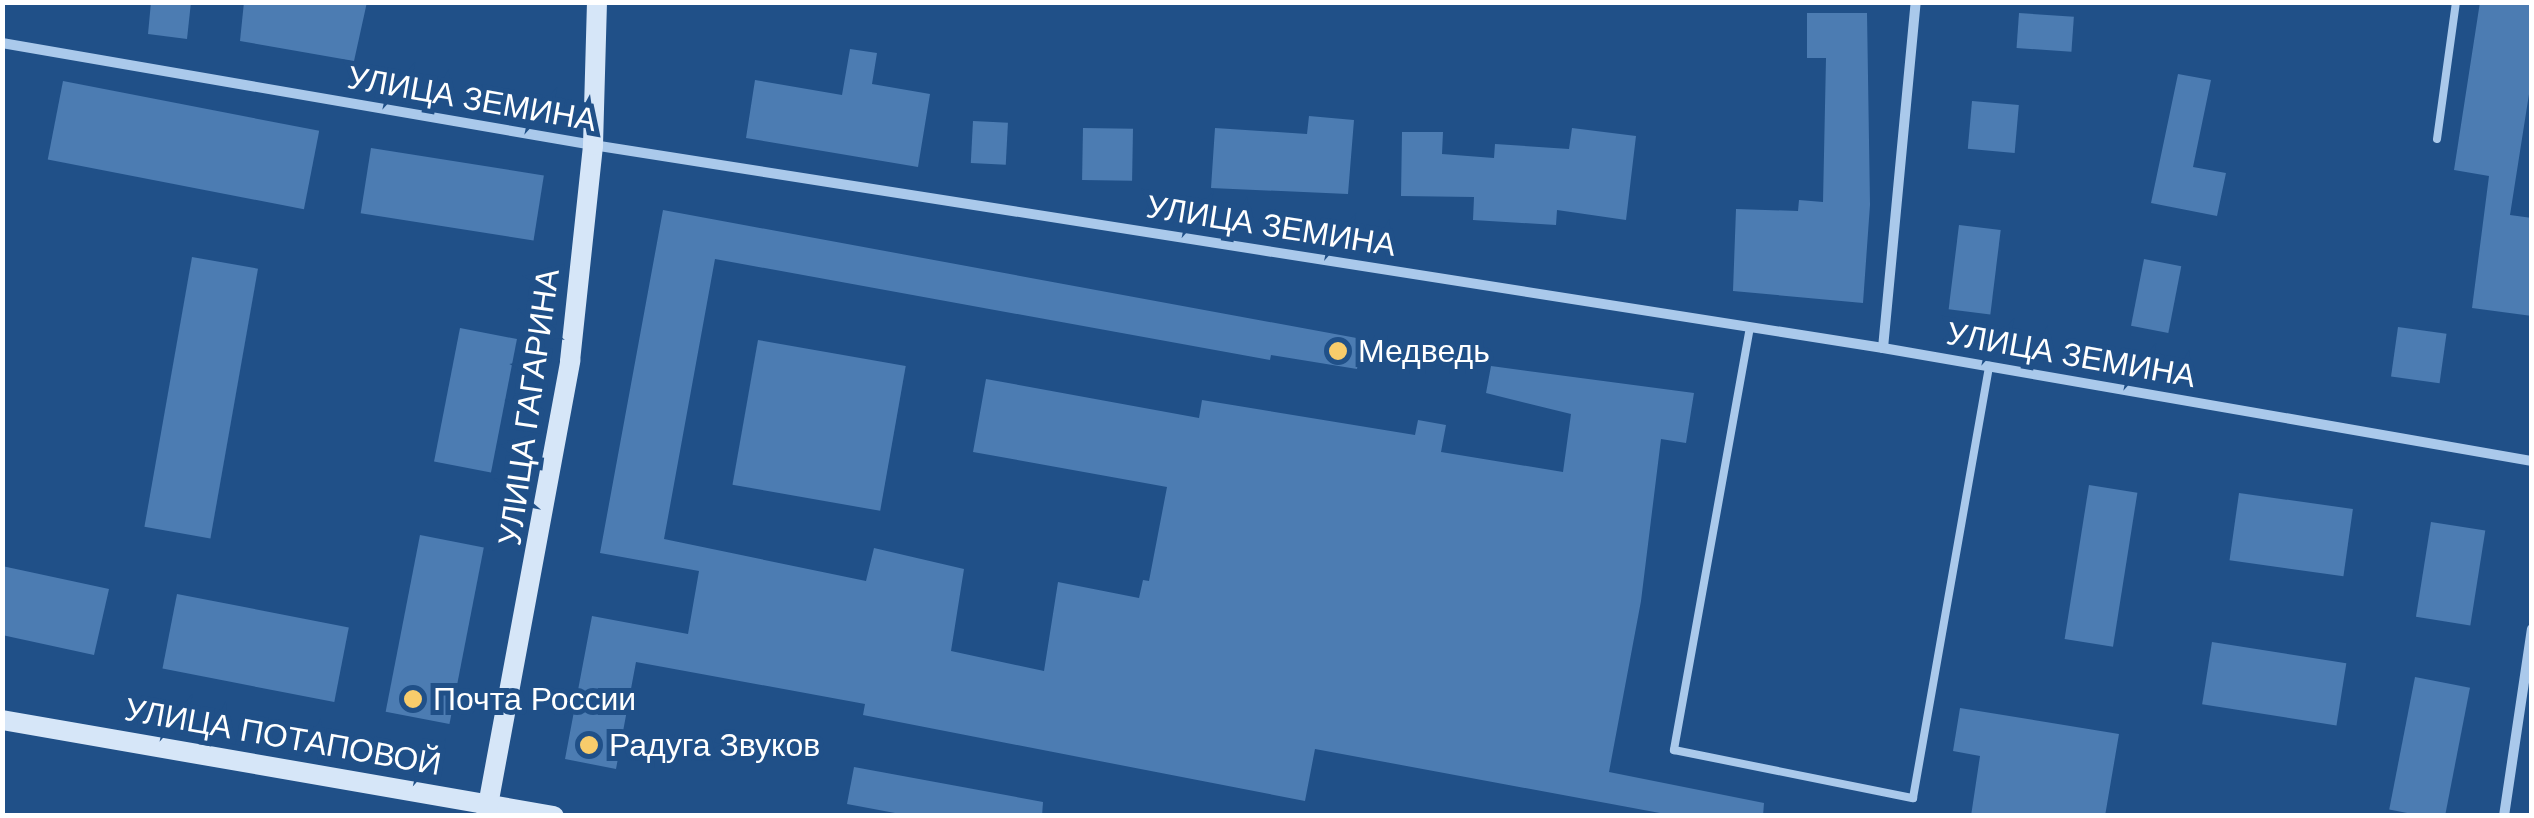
<!DOCTYPE html>
<meta charset="utf-8">
<style>
body{margin:0}
#map{position:relative;width:2534px;height:818px;overflow:hidden;background:#205088;font-family:Arial,sans-serif}
div>[style]{position:absolute}
[style*='--x']{left:calc(var(--x)*1px);top:calc(var(--y)*1px);width:calc(var(--w)*1px);rotate:calc(var(--a)*1deg)}
.building>*{inset:0;background:#4c7cb2;transform-origin:0 0}
.service>*{height:8px;margin:-4px;padding:0 4px;transform-origin:4px;border-radius:4px;background:#aac9eb}
.minor>*{height:10px;margin:-5px;padding:0 5px;transform-origin:5px;border-radius:5px;background:#aac9eb}
.secondary>*{height:20px;margin:-10px;padding:0 10px;transform-origin:10px;border-radius:10px;background:#d6e6f8}
.dots>*{width:28px;height:28px;translate:-50% -50%;box-sizing:border-box;border:5px solid #205088;border-radius:50%}
span{translate:-50% -50%;white-space:nowrap;text-align:center;line-height:1.15;-webkit-text-stroke:10px #205088;paint-order:stroke}
.street-label{font-size:32px;color:#fff}
.poi-label{font-size:32px;color:#fff}
.left{translate:0 -50%;text-align:left}
.frame{position:absolute;inset:0;border:5px solid #fff;pointer-events:none}
</style>
<div id="map">
<div class="building">
<div style="clip-path:polygon(151px 2px,191px 2px,187px 39px,148px 34px)"></div>
<div style="clip-path:polygon(244px 2px,367px 2px,354px 61px,240px 41px)"></div>
<div style="clip-path:polygon(2480px 2px,2532px 2px,2532px 75px,2510px 215px,2532px 218px,2532px 316px,2472px 308px,2489px 176px,2454px 170px)"></div>
<div style="clip-path:polygon(1807px 13px,1867px 13px,1870px 205px,1863px 303px,1733px 291px,1736px 209px,1798px 211px,1799px 200px,1823px 202px,1826px 58px,1807px 58px)"></div>
<div style="left:2019px;top:13px;width:55px;height:35px;rotate:4deg"></div>
<div style="clip-path:polygon(850px 49px,877px 53px,872px 84px,930px 94px,918px 167px,746px 138px,755px 80px,842px 95px)"></div>
<div style="clip-path:polygon(2178px 74px,2211px 80px,2193px 167px,2226px 173px,2217px 216px,2151px 203px)"></div>
<div style="left:63px;top:81px;width:261px;height:80px;rotate:11deg"></div>
<div style="left:1972px;top:101px;width:47px;height:48px;rotate:5deg"></div>
<div style="clip-path:polygon(1309px 116px,1354px 120px,1348px 194px,1211px 188px,1215px 128px,1307px 134px)"></div>
<div style="left:973px;top:121px;width:35px;height:42px;rotate:3deg"></div>
<div style="left:1083px;top:128px;width:50px;height:52px;rotate:1deg"></div>
<div style="clip-path:polygon(1572px 128px,1636px 136px,1626px 220px,1557px 210px,1556px 225px,1473px 220px,1474px 197px,1401px 196px,1402px 132px,1443px 132px,1442px 154px,1494px 158px,1495px 144px,1569px 149px)"></div>
<div style="left:371px;top:148px;width:175px;height:66px;rotate:9deg"></div>
<div style="clip-path:polygon(663px 210px,1362px 339px,1357px 369px,1271px 355px,1270px 360px,715px 259px,664px 539px,866px 581px,874px 548px,964px 569px,951px 651px,1044px 671px,1058px 582px,1139px 598px,1143px 580px,1149px 581px,1167px 487px,973px 452px,986px 379px,1199px 418px,1202px 400px,1415px 435px,1418px 420px,1446px 425px,1441px 452px,1563px 472px,1571px 414px,1486px 393px,1491px 366px,1694px 393px,1686px 443px,1661px 439px,1641px 601px,1609px 772px,1764px 803px,1763px 816px,1676px 816px,1315px 749px,1305px 801px,863px 715px,865px 704px,636px 662px,616px 769px,565px 759px,592px 616px,688px 634px,699px 571px,600px 553px)"></div>
<div style="left:1959px;top:225px;width:42px;height:85px;rotate:7deg"></div>
<div style="left:192px;top:257px;width:67px;height:274px;rotate:10deg"></div>
<div style="left:2144px;top:259px;width:38px;height:68px;rotate:11deg"></div>
<div style="left:2398px;top:327px;width:49px;height:50px;rotate:8deg"></div>
<div style="left:460px;top:328px;width:58px;height:136px;rotate:11deg"></div>
<div style="left:758px;top:340px;width:150px;height:147px;rotate:10deg"></div>
<div style="left:2089px;top:485px;width:49px;height:156px;rotate:9deg"></div>
<div style="left:2239px;top:493px;width:115px;height:68px;rotate:8deg"></div>
<div style="left:2431px;top:522px;width:55px;height:96px;rotate:9deg"></div>
<div style="left:420px;top:535px;width:65px;height:180px;rotate:11deg"></div>
<div style="clip-path:polygon(2px 566px,109px 589px,94px 655px,2px 635px)"></div>
<div style="left:177px;top:594px;width:175px;height:76px;rotate:11deg"></div>
<div style="left:2212px;top:642px;width:136px;height:63px;rotate:9deg"></div>
<div style="left:2415px;top:677px;width:56px;height:135px;rotate:11deg"></div>
<div style="clip-path:polygon(1960px 708px,2119px 734px,2105px 816px,1971px 816px,1980px 756px,1953px 751px)"></div>
<div style="clip-path:polygon(854px 767px,1043px 802px,1042px 816px,911px 816px,847px 804px)"></div>
</div>
<div class="service">
<div style="--x:2437;--y:139;--w:138;--a:-82.1"></div>
<div style="--x:1750;--y:327;--w:430;--a:100.2"></div>
<div style="--x:1674;--y:750;--w:244;--a:11.4"></div>
<div style="--x:1913;--y:798;--w:439;--a:-80"></div>
</div>
<div class="minor">
<div style="--x:2;--y:43;--w:600;--a:9.79"></div>
<div style="--x:593;--y:145;--w:1306;--a:8.94"></div>
<div style="--x:1883;--y:348;--w:659;--a:9.88"></div>
<div style="--x:1883;--y:348;--w:348;--a:-84.6"></div>
<div style="--x:2504;--y:816;--w:189;--a:-81.5"></div>
</div>
<div class="secondary">
<div style="--x:2;--y:720;--w:560;--a:9.87"></div>
<div style="--x:486;--y:816;--w:463;--a:-79.5"></div>
<div style="--x:570;--y:361;--w:217;--a:-83.9"></div>
<div style="--x:593;--y:145;--w:143;--a:-88.4"></div>
</div>
<div class="dots">
<div style="left:1338px;top:351px;background:#f8cc6b"></div>
<div style="left:413px;top:699px;background:#f8cc6b"></div>
<div style="left:589px;top:745px;background:#f8cc6b"></div>
</div>
<div class="street-label">
<span style="left:472px;top:99px;rotate:10deg">УЛИЦА ЗЕМИНА</span>
<span style="left:1271px;top:226px;rotate:9deg">УЛИЦА ЗЕМИНА</span>
<span style="left:2071px;top:355px;rotate:10deg">УЛИЦА ЗЕМИНА</span>
<span style="left:529px;top:407px;rotate:-82deg">УЛИЦА ГАГАРИНА</span>
<span style="left:283px;top:737px;rotate:10deg">УЛИЦА ПОТАПОВОЙ</span>
</div>
<div class="poi-label">
<span class="left" style="left:1358px;top:351px">Медведь</span>
<span class="left" style="left:433px;top:699px">Почта России</span>
<span class="left" style="left:609px;top:745px">Радуга Звуков</span>
</div>
<div class="frame"></div>
</div>
